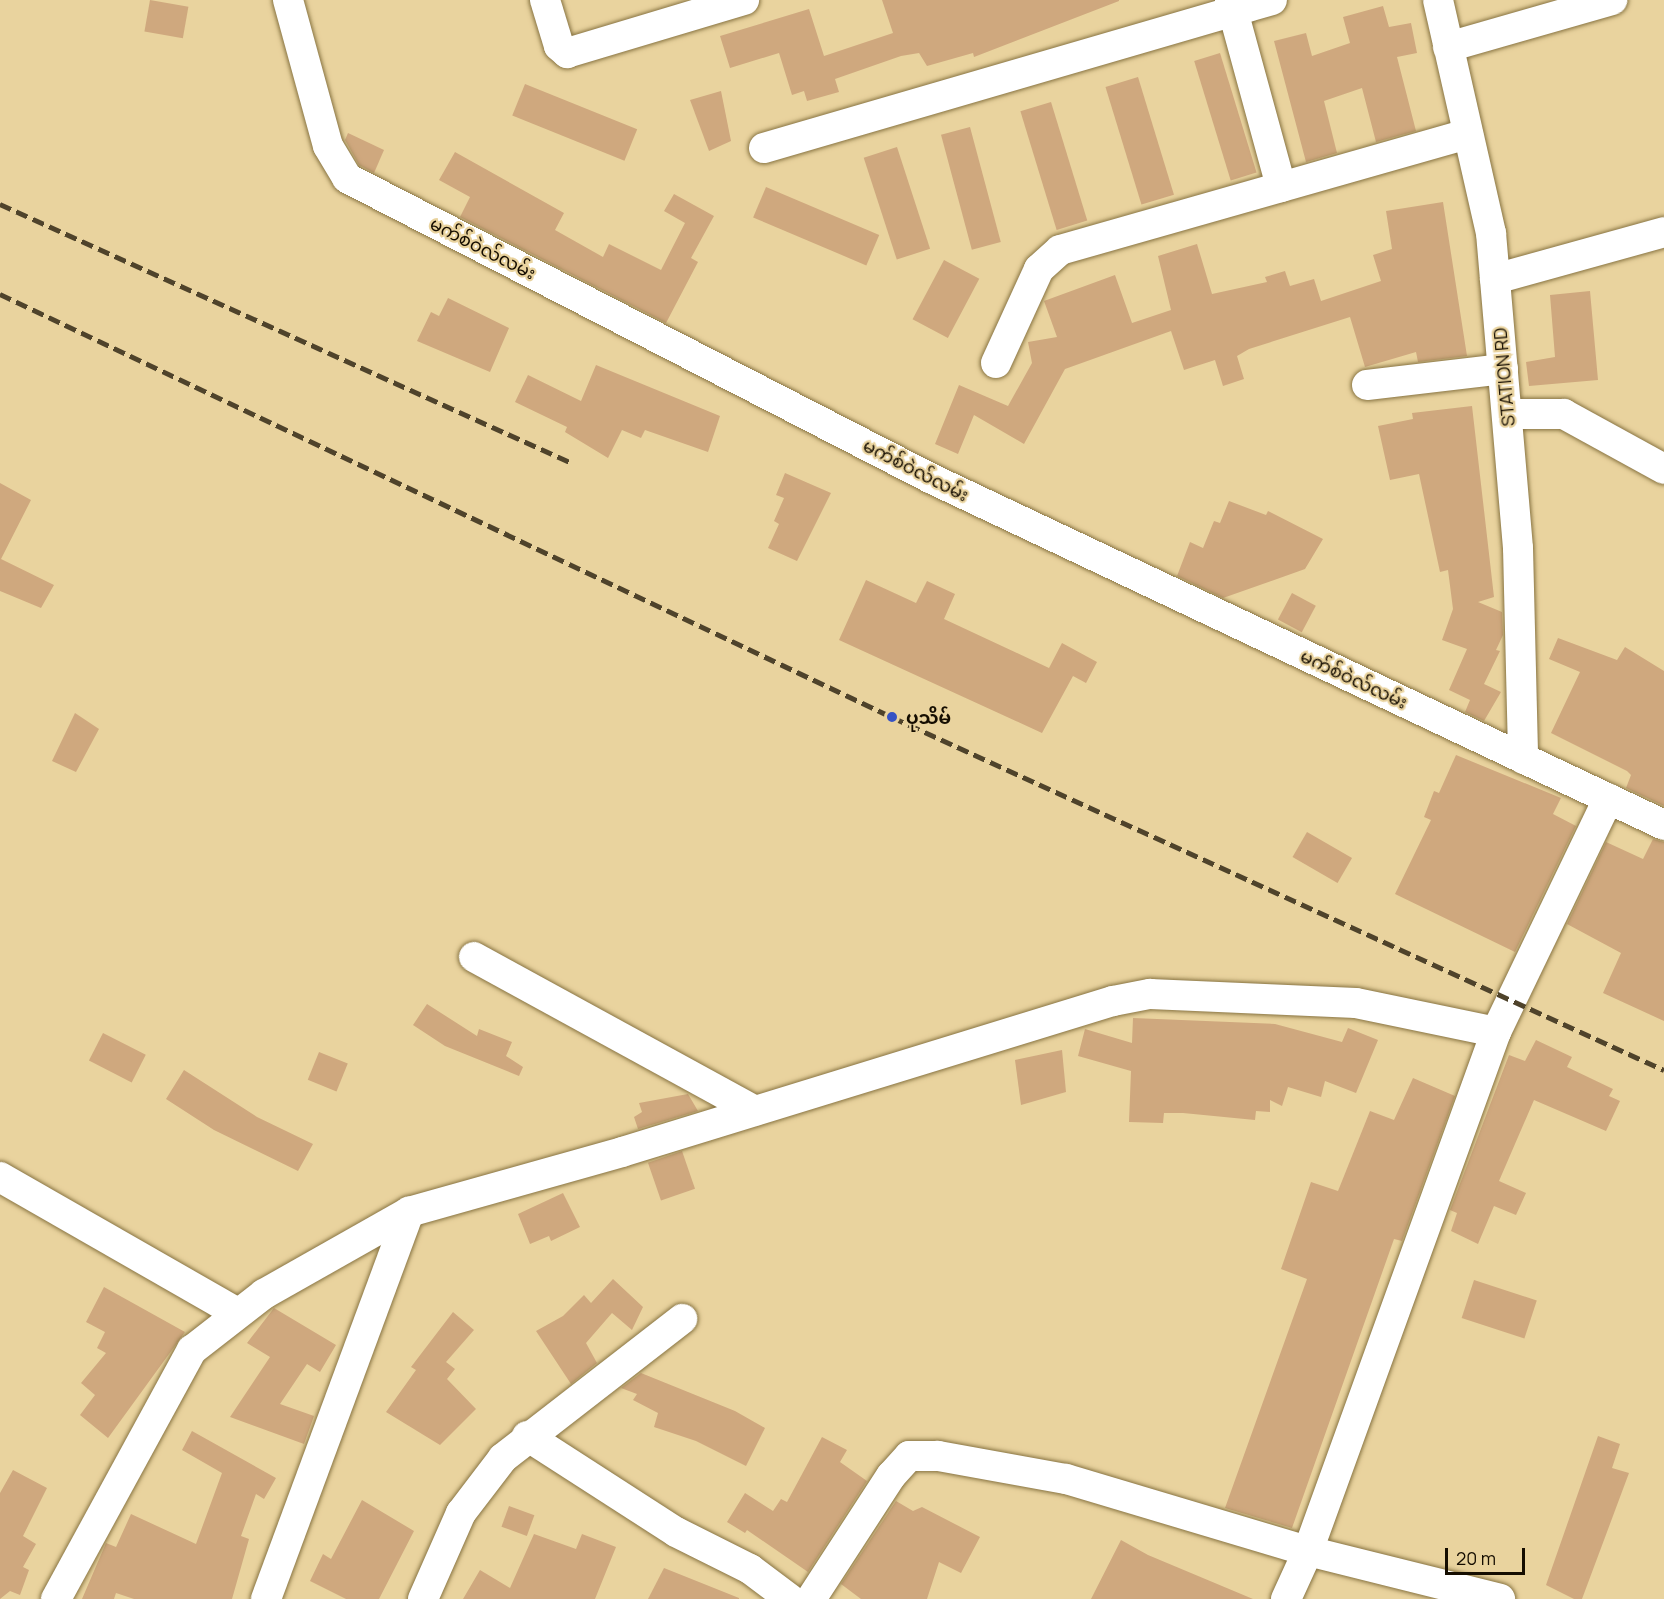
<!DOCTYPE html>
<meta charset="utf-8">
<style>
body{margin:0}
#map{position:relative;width:1664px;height:1599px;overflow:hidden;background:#e9d39e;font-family:Manrope,"Noto Sans Myanmar",sans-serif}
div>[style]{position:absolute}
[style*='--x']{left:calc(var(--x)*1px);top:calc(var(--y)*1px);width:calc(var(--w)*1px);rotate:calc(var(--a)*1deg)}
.building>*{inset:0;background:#cfa87e;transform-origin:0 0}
.roads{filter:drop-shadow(0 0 2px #887442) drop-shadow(0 0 2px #887442)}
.minor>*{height:30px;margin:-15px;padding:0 15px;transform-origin:15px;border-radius:15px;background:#fff}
.rail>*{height:4.5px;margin-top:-2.25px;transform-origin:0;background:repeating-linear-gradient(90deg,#4f432b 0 12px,transparent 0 18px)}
.dots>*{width:16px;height:16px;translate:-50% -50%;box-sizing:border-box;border:3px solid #e9d39e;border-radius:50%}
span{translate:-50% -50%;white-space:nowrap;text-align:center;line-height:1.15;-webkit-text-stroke:4.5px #e9d39e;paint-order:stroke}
.street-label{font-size:18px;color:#150d00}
.poi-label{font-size:18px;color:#150d00;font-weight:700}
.left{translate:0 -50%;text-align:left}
.scale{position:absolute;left:1445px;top:1548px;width:80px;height:27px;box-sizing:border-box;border:3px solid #150d00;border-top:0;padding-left:8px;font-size:18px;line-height:21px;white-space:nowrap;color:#150d00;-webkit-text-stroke:4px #e9d39e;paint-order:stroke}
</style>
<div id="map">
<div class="building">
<div style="left:150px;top:0;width:39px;height:32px;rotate:10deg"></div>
<div style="clip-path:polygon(882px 0,1119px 0,1119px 1px,974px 57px,973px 53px,927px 66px,919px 53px,901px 56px,835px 79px,839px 92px,807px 101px,804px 91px,792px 95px,779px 53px,730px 68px,720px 36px,809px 9px,824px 56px,893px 33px)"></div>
<div style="clip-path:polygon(1383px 6px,1389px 27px,1411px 23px,1417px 53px,1397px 57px,1416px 131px,1376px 142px,1362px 88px,1324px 101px,1337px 153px,1306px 162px,1274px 41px,1306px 33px,1312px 56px,1350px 43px,1343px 17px)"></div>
<div style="left:1220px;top:53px;width:125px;height:27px;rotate:73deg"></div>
<div style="left:1138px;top:77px;width:123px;height:34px;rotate:73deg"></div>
<div style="left:525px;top:84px;width:121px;height:34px;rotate:22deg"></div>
<div style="clip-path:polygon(721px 91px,731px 141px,709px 151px,690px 100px)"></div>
<div style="left:1051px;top:102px;width:124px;height:32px;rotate:73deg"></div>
<div style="left:970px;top:127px;width:119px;height:30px;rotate:75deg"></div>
<div style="clip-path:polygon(348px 133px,384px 150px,374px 173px,359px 165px,345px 140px)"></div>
<div style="left:897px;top:147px;width:107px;height:35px;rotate:72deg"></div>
<div style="clip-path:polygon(455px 152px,564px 213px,555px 230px,603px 257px,609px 244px,661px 270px,685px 223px,664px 211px,674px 194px,714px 216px,691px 258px,698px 262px,666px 323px,460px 217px,470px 197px,439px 180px)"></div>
<div style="left:766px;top:187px;width:123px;height:33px;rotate:23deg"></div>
<div style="clip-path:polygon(1443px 202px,1467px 356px,1418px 362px,1416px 352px,1365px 367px,1350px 317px,1249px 349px,1237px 356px,1244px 379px,1223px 386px,1215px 360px,1184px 370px,1171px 331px,1065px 369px,1024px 444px,974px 415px,958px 454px,935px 444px,959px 385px,1008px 406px,1032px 363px,1028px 342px,1057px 337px,1044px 301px,1115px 275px,1132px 323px,1171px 310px,1158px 256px,1197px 244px,1212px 294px,1267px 282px,1265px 277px,1285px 271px,1290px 286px,1314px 279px,1321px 301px,1381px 281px,1373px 255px,1392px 249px,1386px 211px)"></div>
<div style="left:944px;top:260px;width:40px;height:67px;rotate:28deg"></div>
<div style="clip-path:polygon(1590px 291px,1598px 380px,1529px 386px,1526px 362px,1555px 357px,1550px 295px)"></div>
<div style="clip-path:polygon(448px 298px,509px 328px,490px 372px,417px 341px,431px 312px,439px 316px)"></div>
<div style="clip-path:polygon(596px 365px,720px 416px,708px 452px,645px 430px,641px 438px,622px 430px,608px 458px,565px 432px,567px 427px,515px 402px,528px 375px,581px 401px)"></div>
<div style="clip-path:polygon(1472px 406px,1494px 597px,1478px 602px,1502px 612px,1503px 635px,1496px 650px,1500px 651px,1484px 684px,1501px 692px,1484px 721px,1465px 712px,1470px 700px,1449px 690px,1467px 649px,1442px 640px,1453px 609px,1448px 570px,1440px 572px,1419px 474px,1390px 480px,1378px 426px,1413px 419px,1412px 413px)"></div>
<div style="clip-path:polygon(785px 473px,831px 493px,797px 561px,768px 548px,779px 524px,774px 521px,784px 498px,776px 495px)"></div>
<div style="clip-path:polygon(0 483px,31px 500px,1px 559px,54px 585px,41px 608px,0 591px)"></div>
<div style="clip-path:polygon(1229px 501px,1266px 515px,1268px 511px,1323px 539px,1305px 569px,1223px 598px,1177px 576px,1190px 542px,1203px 548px,1214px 521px,1220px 523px)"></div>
<div style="clip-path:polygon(866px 580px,916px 603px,927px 581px,955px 594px,944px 619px,1049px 668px,1062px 643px,1097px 662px,1086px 683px,1073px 676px,1042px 733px,839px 640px)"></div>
<div style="left:1292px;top:593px;width:27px;height:30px;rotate:28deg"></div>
<div style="clip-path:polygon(1558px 638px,1617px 660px,1625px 647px,1664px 671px,1664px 806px,1626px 788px,1631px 775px,1627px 771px,1551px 733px,1580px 672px,1549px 659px)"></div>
<div style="clip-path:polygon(75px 713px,99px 729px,76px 772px,52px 761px)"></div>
<div style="clip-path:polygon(1456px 755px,1561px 798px,1553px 814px,1576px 826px,1515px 952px,1395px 894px,1431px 820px,1424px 817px,1434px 791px,1439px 793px)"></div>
<div style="left:1307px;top:832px;width:52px;height:29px;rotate:30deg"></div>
<div style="clip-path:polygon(1653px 839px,1664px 842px,1664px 1021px,1603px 993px,1621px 953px,1567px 924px,1606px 842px,1643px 859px)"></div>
<div style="clip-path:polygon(427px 1004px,477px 1036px,479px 1029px,512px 1042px,506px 1056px,523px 1067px,519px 1076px,445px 1046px,413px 1025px)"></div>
<div style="clip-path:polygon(1133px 1018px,1275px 1024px,1342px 1042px,1348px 1028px,1378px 1040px,1356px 1093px,1325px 1081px,1321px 1097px,1288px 1087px,1282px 1106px,1270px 1100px,1270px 1112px,1256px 1111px,1255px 1120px,1183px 1113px,1164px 1113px,1163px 1123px,1129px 1122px,1131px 1071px,1078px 1056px,1085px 1029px,1132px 1043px)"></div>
<div style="left:103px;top:1033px;width:48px;height:31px;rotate:27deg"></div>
<div style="clip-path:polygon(1536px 1040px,1572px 1057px,1567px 1067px,1613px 1089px,1609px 1096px,1620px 1101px,1606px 1131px,1534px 1100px,1499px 1181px,1526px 1193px,1516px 1215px,1494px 1206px,1478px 1244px,1451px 1231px,1457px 1213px,1450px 1210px,1509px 1055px,1525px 1061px)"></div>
<div style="clip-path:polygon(1062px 1050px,1066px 1092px,1021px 1105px,1015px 1060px)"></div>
<div style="left:319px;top:1052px;width:31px;height:30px;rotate:22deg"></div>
<div style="clip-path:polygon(184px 1070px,257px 1117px,313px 1144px,298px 1171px,214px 1130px,166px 1099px)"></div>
<div style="clip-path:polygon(1413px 1078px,1455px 1096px,1402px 1241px,1394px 1239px,1292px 1528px,1225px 1508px,1307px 1279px,1281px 1269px,1311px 1182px,1338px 1191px,1370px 1111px,1394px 1120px)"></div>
<div style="clip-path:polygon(688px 1094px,698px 1111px,638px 1129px,634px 1117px,642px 1112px,639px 1103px)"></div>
<div style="left:682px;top:1151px;width:40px;height:36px;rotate:71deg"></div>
<div style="clip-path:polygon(563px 1193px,580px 1227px,551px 1241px,549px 1236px,530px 1244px,518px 1214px)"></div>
<div style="clip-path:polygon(613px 1279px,643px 1307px,632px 1330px,612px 1313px,586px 1343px,597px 1363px,571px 1384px,536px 1331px,563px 1316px,584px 1295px,591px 1303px)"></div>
<div style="left:1474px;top:1280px;width:66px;height:40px;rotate:18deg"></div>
<div style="clip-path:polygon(104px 1287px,185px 1332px,108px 1438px,80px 1415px,95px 1395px,81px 1383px,106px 1353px,97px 1348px,105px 1332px,86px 1322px)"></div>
<div style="clip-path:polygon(274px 1308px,336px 1345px,320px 1372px,307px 1364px,280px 1404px,314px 1416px,304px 1444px,230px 1417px,270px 1357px,247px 1343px)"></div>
<div style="clip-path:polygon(453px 1312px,474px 1330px,446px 1362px,455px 1369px,447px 1379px,476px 1409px,440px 1445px,386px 1412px,416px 1370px,411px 1367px)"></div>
<div style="clip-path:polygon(641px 1373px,735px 1411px,765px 1428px,746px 1466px,696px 1441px,654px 1427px,658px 1413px,633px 1400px,637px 1394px,621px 1388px)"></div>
<div style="clip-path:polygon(192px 1431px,276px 1478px,264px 1499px,256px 1494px,241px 1536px,249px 1539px,232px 1599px,134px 1599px,116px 1593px,114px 1599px,82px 1599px,106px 1543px,116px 1547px,131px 1514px,196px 1544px,222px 1473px,182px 1450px)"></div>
<div style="clip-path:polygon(1598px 1436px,1620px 1444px,1612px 1468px,1629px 1473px,1582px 1599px,1574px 1599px,1546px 1585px)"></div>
<div style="clip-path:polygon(822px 1437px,847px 1450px,840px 1462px,867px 1481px,808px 1572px,747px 1530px,745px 1533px,727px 1522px,745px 1493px,773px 1511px,781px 1499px,787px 1502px)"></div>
<div style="clip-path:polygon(13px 1470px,47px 1488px,23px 1536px,36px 1544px,23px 1567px,29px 1570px,20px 1595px,10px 1591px,0 1599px,0 1493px)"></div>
<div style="clip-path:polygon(362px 1500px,414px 1531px,379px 1599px,346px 1599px,310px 1581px,323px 1554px,331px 1559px)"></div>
<div style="clip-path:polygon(896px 1501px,913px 1511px,922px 1507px,980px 1537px,961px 1573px,939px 1562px,927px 1599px,861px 1599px,841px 1584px)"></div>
<div style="left:509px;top:1506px;width:27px;height:22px;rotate:20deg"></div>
<div style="clip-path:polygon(534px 1534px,576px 1549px,582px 1534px,616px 1547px,595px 1599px,463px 1599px,480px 1570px,510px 1588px)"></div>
<div style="clip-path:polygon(1121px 1540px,1148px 1555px,1253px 1599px,1091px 1599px)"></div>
<div style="clip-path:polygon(664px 1568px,739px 1598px,739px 1599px,648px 1599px)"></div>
</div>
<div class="roads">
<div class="minor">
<div style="--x:288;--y:0;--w:151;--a:74.7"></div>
<div style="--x:328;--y:146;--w:37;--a:59"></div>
<div style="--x:347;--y:178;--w:656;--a:27.23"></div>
<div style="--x:930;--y:478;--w:812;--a:25.3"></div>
<div style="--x:545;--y:0;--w:48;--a:73.1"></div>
<div style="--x:559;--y:46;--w:11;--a:41"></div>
<div style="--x:567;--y:53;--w:185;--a:-16.7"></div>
<div style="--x:1230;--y:0;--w:194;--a:74.7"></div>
<div style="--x:1438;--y:0;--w:239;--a:77.2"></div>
<div style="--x:1491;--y:233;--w:316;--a:85.1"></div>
<div style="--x:1518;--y:548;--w:211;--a:88.6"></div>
<div style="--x:1448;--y:47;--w:171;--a:-16"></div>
<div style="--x:764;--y:148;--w:529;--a:-16.24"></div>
<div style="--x:1495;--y:279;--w:175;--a:-15.5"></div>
<div style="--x:996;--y:363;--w:103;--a:-65.4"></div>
<div style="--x:1039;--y:269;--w:28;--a:-42"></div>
<div style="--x:1060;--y:250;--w:424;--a:-15.9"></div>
<div style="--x:1367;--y:385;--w:137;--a:-6.7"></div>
<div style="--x:1507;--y:414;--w:57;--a:0"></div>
<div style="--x:1564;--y:414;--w:114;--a:28.8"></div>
<div style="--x:474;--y:957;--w:320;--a:28.7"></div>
<div style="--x:0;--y:1177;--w:273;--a:29.8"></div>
<div style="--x:527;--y:1436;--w:177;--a:32.8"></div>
<div style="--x:676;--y:1532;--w:83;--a:26.6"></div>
<div style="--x:750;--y:1569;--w:50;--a:36.9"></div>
<div style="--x:56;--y:1599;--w:284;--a:-61.4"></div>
<div style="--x:192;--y:1350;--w:91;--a:-37.9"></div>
<div style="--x:264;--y:1294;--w:167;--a:-29.5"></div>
<div style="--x:409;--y:1212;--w:221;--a:-15.7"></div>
<div style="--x:622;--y:1152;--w:514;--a:-17.09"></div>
<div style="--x:1113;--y:1001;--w:38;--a:-11"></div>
<div style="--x:1150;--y:994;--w:206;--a:2.5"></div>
<div style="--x:1356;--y:1003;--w:143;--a:11.7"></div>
<div style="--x:266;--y:1599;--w:413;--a:-69.7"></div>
<div style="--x:423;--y:1599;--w:94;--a:-66.2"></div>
<div style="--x:461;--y:1513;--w:69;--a:-52.6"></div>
<div style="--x:503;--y:1458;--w:227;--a:-37.8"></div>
<div style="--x:811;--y:1599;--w:147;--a:-57"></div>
<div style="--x:891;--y:1476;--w:27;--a:-48"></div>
<div style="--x:909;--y:1456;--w:29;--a:0"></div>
<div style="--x:938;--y:1456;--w:130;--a:10.2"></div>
<div style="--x:1066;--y:1479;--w:252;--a:16.6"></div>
<div style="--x:1308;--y:1551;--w:198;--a:14"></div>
<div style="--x:1286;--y:1599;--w:53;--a:-65.4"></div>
<div style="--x:1308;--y:1551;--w:552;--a:-70.09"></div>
<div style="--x:1496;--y:1032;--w:259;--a:-64.3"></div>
</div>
</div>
<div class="rail">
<div style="--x:0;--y:204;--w:628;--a:24.36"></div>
<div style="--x:0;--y:294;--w:987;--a:25.37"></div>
<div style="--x:892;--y:717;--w:849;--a:24.57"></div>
</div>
<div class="dots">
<div style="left:892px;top:717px;background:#3652c4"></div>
</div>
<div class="street-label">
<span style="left:483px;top:248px;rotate:27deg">မက်စ်ဝဲလ်လမ်း</span>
<span style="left:1504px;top:377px;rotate:-95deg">STATION RD</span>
<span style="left:916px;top:470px;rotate:27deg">မက်စ်ဝဲလ်လမ်း</span>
<span style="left:1354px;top:679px;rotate:25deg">မက်စ်ဝဲလ်လမ်း</span>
</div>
<div class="poi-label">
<span class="left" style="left:906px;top:717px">ပုသိမ်</span>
</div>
<div class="scale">20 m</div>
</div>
